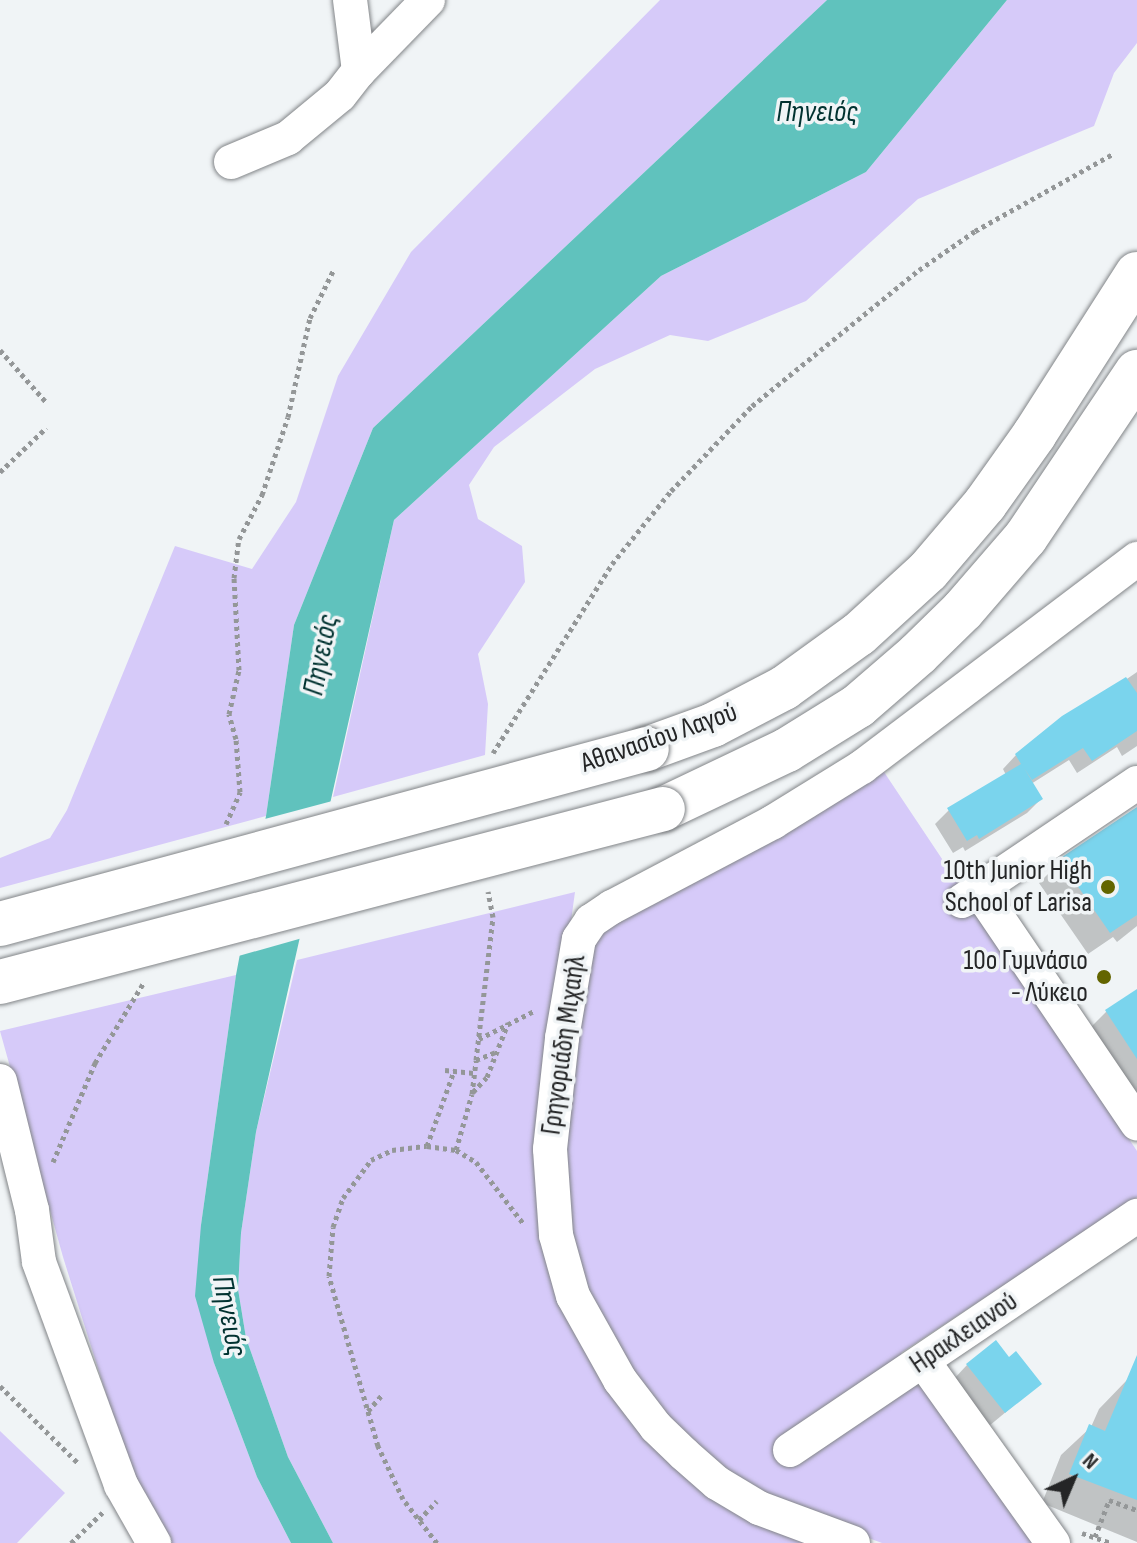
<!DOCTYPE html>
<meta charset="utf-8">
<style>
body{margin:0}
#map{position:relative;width:1137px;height:1543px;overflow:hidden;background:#f0f4f6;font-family:"Sofia Sans Condensed",sans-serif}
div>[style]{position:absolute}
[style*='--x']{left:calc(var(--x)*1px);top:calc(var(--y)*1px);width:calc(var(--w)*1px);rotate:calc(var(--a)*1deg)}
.green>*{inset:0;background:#d6caf9}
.water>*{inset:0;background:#60c2bd}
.pier>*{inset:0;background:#f0f4f6}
.shadow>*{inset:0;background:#0003}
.building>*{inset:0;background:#7ad4ed}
.path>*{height:5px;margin-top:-2.5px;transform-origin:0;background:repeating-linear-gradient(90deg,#949798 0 4px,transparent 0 8px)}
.roads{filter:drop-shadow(0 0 2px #828588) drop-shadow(0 0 2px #828588)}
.minor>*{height:34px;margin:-17px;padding:0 17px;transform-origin:17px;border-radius:17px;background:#fff}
.highway>*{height:44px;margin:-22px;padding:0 22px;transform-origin:22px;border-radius:22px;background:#fff}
.bridges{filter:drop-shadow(0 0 2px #828588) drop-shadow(0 0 2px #828588)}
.highway-bridge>*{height:44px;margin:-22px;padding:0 22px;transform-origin:22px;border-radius:22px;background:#fff}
.dots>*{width:22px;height:22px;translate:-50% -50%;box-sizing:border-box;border:4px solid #f0f4f6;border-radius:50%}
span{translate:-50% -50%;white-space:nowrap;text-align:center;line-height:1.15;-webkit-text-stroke:7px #f0f4f6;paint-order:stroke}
.street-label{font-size:28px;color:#242526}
.poi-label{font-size:28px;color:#242526}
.right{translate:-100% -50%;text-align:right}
.water-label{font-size:30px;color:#013230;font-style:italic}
.north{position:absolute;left:1033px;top:1439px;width:80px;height:80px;-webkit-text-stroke:6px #f0f4f6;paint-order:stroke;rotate:44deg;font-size:22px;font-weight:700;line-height:32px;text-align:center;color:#242526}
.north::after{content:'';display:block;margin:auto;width:28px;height:36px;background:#242526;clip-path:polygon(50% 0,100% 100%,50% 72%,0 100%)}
</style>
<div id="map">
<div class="green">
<div style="clip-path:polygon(660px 0,827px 0,373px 428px,294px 625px,266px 816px,0 888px,0 858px,50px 838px,67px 810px,175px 546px,252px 569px,296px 502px,338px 376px,411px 252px)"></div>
<div style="clip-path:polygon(1007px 0,1137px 0,1137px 43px,1114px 73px,1094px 126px,918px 199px,806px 301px,708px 341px,670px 335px,595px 369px,494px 447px,469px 485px,478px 519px,522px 546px,525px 582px,478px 654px,488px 704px,485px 755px,333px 797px,394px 520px,661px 276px,866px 172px)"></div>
<div style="clip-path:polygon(882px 769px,1137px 1151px,1137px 1197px,901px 1353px,1033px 1543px,882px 1543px,785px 1507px,701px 1453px,631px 1374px,593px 1307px,570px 1249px,563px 1179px,585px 954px,599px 928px)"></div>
<div style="clip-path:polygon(575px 892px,538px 1161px,610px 1388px,825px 1543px,333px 1543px,288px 1457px,246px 1338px,238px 1289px,241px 1233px,256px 1132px,297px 960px)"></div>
<div style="clip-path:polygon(236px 975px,201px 1225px,214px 1363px,257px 1477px,291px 1543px,169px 1543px,132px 1477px,63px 1257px,0 1031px)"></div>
<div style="clip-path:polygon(0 1431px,65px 1493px,17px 1543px,0 1543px)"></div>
</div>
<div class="water">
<div style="clip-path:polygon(827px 0,1007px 0,866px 172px,661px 276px,394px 520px,256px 1132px,241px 1233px,238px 1289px,246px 1338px,288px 1457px,333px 1543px,291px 1543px,257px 1477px,214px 1363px,195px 1296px,201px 1225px,236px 975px,266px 816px,294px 625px,373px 428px)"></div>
</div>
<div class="pier">
<div style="clip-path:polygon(336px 800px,306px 937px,235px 957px,261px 820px)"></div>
</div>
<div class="shadow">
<div style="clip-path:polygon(1137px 672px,1137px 746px,1122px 756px,1117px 747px,1077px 773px,1069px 760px,1031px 784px,1041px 799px,1027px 813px,965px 851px,963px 847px,953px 853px,935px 824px,949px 810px,1006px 775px,1003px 769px,1016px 755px)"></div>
<div style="clip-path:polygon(1137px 808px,1137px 926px,1117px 942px,1113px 937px,1088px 954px,1039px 883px,1061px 861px)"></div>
<div style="clip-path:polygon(1137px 991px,1137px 1129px,1078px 1040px,1106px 1012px)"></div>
<div style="clip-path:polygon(1008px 1360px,1040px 1384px,989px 1426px,953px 1380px,967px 1365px)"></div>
<div style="clip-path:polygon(1127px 1380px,1137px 1384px,1137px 1542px,1042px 1503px,1061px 1455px,1091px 1427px,1099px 1409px)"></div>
</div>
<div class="building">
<div style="clip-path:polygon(1126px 677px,1137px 693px,1137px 731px,1092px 761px,1083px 748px,1032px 780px,1024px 768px,1043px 799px,979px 839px,977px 835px,967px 841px,947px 808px,1021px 764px,1015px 754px,1062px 716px)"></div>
<div style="clip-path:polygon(1137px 807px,1137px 915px,1110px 933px,1059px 859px)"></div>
<div style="clip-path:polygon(1137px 989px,1137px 1059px,1105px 1010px)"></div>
<div style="clip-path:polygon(996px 1340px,1009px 1357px,1016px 1351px,1042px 1384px,1005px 1413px,966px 1364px)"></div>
<div style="clip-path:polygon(1137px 1355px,1137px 1500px,1069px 1474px,1089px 1424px,1105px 1431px)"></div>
</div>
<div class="path">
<div style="--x:0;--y:350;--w:69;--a:48.5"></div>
<div style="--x:0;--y:472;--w:64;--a:-43.7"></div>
<div style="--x:493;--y:753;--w:223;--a:-57.8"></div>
<div style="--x:612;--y:564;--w:94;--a:-51.1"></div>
<div style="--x:671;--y:491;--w:117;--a:-46.4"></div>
<div style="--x:752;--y:406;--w:215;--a:-39.2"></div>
<div style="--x:919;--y:270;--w:68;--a:-34.9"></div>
<div style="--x:975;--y:231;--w:158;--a:-29.2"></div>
<div style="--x:226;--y:824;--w:35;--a:-66"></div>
<div style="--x:240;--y:792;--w:53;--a:-94.3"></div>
<div style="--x:236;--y:739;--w:26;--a:-106"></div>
<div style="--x:229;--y:714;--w:45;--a:-77.2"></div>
<div style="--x:239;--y:670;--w:92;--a:-93.1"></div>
<div style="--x:234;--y:578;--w:39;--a:-83"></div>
<div style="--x:239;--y:539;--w:50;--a:-62.4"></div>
<div style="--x:262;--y:495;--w:82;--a:-71.6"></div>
<div style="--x:288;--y:417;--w:101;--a:-77.5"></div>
<div style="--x:310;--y:318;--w:55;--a:-63.9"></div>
<div style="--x:479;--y:1039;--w:62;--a:-27"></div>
<div style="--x:476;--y:1060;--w:22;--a:-22"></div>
<div style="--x:445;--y:1070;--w:29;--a:6"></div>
<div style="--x:473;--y:1092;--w:21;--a:-47"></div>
<div style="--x:487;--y:1077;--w:58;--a:-68.7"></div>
<div style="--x:427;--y:1146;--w:80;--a:-70.2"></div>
<div style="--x:456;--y:1150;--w:58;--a:-74.1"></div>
<div style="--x:472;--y:1094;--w:34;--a:-83"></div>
<div style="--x:476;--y:1060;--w:144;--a:-83.2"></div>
<div style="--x:493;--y:917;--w:26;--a:-101"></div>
<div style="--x:53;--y:1162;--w:108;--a:-67"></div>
<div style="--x:95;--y:1063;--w:95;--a:-58.8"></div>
<div style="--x:0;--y:1386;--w:110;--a:44.6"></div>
<div style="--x:368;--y:1411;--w:21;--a:-49"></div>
<div style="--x:419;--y:1520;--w:26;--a:-47"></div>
<div style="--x:1082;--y:1533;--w:31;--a:19"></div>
<div style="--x:1095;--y:1537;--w:40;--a:-69"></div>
<div style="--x:1109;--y:1500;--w:30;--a:20"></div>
<div style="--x:71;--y:1543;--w:45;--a:-44.1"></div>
<div style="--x:437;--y:1543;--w:56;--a:-127.7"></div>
<div style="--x:403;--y:1499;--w:59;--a:-115.3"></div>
<div style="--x:378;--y:1446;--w:177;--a:-106.1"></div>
<div style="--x:329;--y:1276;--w:49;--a:-85.3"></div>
<div style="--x:333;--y:1227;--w:31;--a:-71"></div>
<div style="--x:343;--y:1198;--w:47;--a:-53.6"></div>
<div style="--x:371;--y:1160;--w:23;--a:-25"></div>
<div style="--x:392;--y:1150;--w:35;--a:-7"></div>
<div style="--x:427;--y:1146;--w:29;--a:8"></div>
<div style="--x:456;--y:1150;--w:23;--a:31"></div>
<div style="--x:476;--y:1162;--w:77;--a:52.4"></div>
</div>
<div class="roads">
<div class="minor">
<div style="--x:359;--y:71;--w:99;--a:-45.8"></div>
<div style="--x:231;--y:162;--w:62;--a:-22.8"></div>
<div style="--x:288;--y:138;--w:67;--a:-39.6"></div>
<div style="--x:340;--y:95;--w:31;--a:-52"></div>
<div style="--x:359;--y:71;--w:72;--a:-97.2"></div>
<div style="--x:979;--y:890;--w:282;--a:55.9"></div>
<div style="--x:962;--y:901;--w:211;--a:-34"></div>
<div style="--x:0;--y:1081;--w:133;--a:76.1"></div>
<div style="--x:32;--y:1210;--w:52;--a:82.3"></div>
<div style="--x:39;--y:1262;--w:238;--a:69.8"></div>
<div style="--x:121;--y:1485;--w:67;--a:60.4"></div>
<div style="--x:923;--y:1361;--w:224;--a:54.5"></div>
<div style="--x:790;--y:1450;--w:419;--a:-34"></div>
<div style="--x:853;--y:1543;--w:100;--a:-159.6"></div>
<div style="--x:759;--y:1508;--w:49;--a:-149.2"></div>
<div style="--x:717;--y:1483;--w:44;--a:-138.7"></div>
<div style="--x:684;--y:1454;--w:39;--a:-136"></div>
<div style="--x:656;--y:1427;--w:59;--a:-127.5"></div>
<div style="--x:620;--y:1380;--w:96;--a:-119.2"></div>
<div style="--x:573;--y:1296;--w:63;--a:-105.6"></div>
<div style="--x:556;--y:1235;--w:86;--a:-94"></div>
<div style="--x:550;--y:1149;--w:112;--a:-83.8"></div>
<div style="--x:562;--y:1038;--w:100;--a:-80.3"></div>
<div style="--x:579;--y:939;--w:22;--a:-56"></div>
<div style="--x:591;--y:921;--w:25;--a:-34"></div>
<div style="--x:612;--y:907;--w:182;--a:-27.8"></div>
<div style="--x:773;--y:822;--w:105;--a:-31.7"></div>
<div style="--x:862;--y:767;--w:345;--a:-37.1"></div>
</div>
<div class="highway">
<div style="--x:647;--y:749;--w:70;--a:-20"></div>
<div style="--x:713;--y:725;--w:80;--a:-27.5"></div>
<div style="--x:784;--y:688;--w:92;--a:-35.8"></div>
<div style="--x:859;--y:634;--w:93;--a:-42.4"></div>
<div style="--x:928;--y:571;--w:88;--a:-49.6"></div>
<div style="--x:985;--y:504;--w:85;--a:-54.6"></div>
<div style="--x:1034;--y:435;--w:191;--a:-57.4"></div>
<div style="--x:663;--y:809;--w:137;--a:-25.4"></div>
<div style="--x:787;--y:750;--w:84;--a:-31.8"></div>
<div style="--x:858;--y:706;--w:79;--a:-40.9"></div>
<div style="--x:918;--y:654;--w:63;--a:-44.4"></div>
<div style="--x:963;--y:610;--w:96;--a:-49.2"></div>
<div style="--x:1026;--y:537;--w:199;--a:-56.1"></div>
</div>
</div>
<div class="bridges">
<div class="highway-bridge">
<div style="--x:0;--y:924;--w:670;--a:-15.14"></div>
<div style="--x:0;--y:982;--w:685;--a:-14.62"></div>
</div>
</div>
<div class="dots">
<div style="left:1108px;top:887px;background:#636500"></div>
<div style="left:1104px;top:977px;background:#636500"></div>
</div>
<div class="street-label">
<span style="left:659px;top:738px;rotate:-19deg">Αθανασίου Λαγού</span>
<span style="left:564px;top:1045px;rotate:-82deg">Γρηγοριάδη Μιχαήλ</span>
<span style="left:964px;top:1333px;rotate:-34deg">Ηρακλειανού</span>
</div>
<div class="poi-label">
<span class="right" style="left:1092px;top:887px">10th Junior High<br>School of Larisa</span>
<span class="right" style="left:1088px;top:977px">10ο Γυμνάσιο<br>- Λύκειο</span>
</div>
<div class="water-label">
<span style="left:817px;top:112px">Πηνειός</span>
<span style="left:321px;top:655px;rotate:-79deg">Πηνειός</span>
<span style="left:229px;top:1316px;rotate:79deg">Πηνειός</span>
</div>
<div class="north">N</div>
</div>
